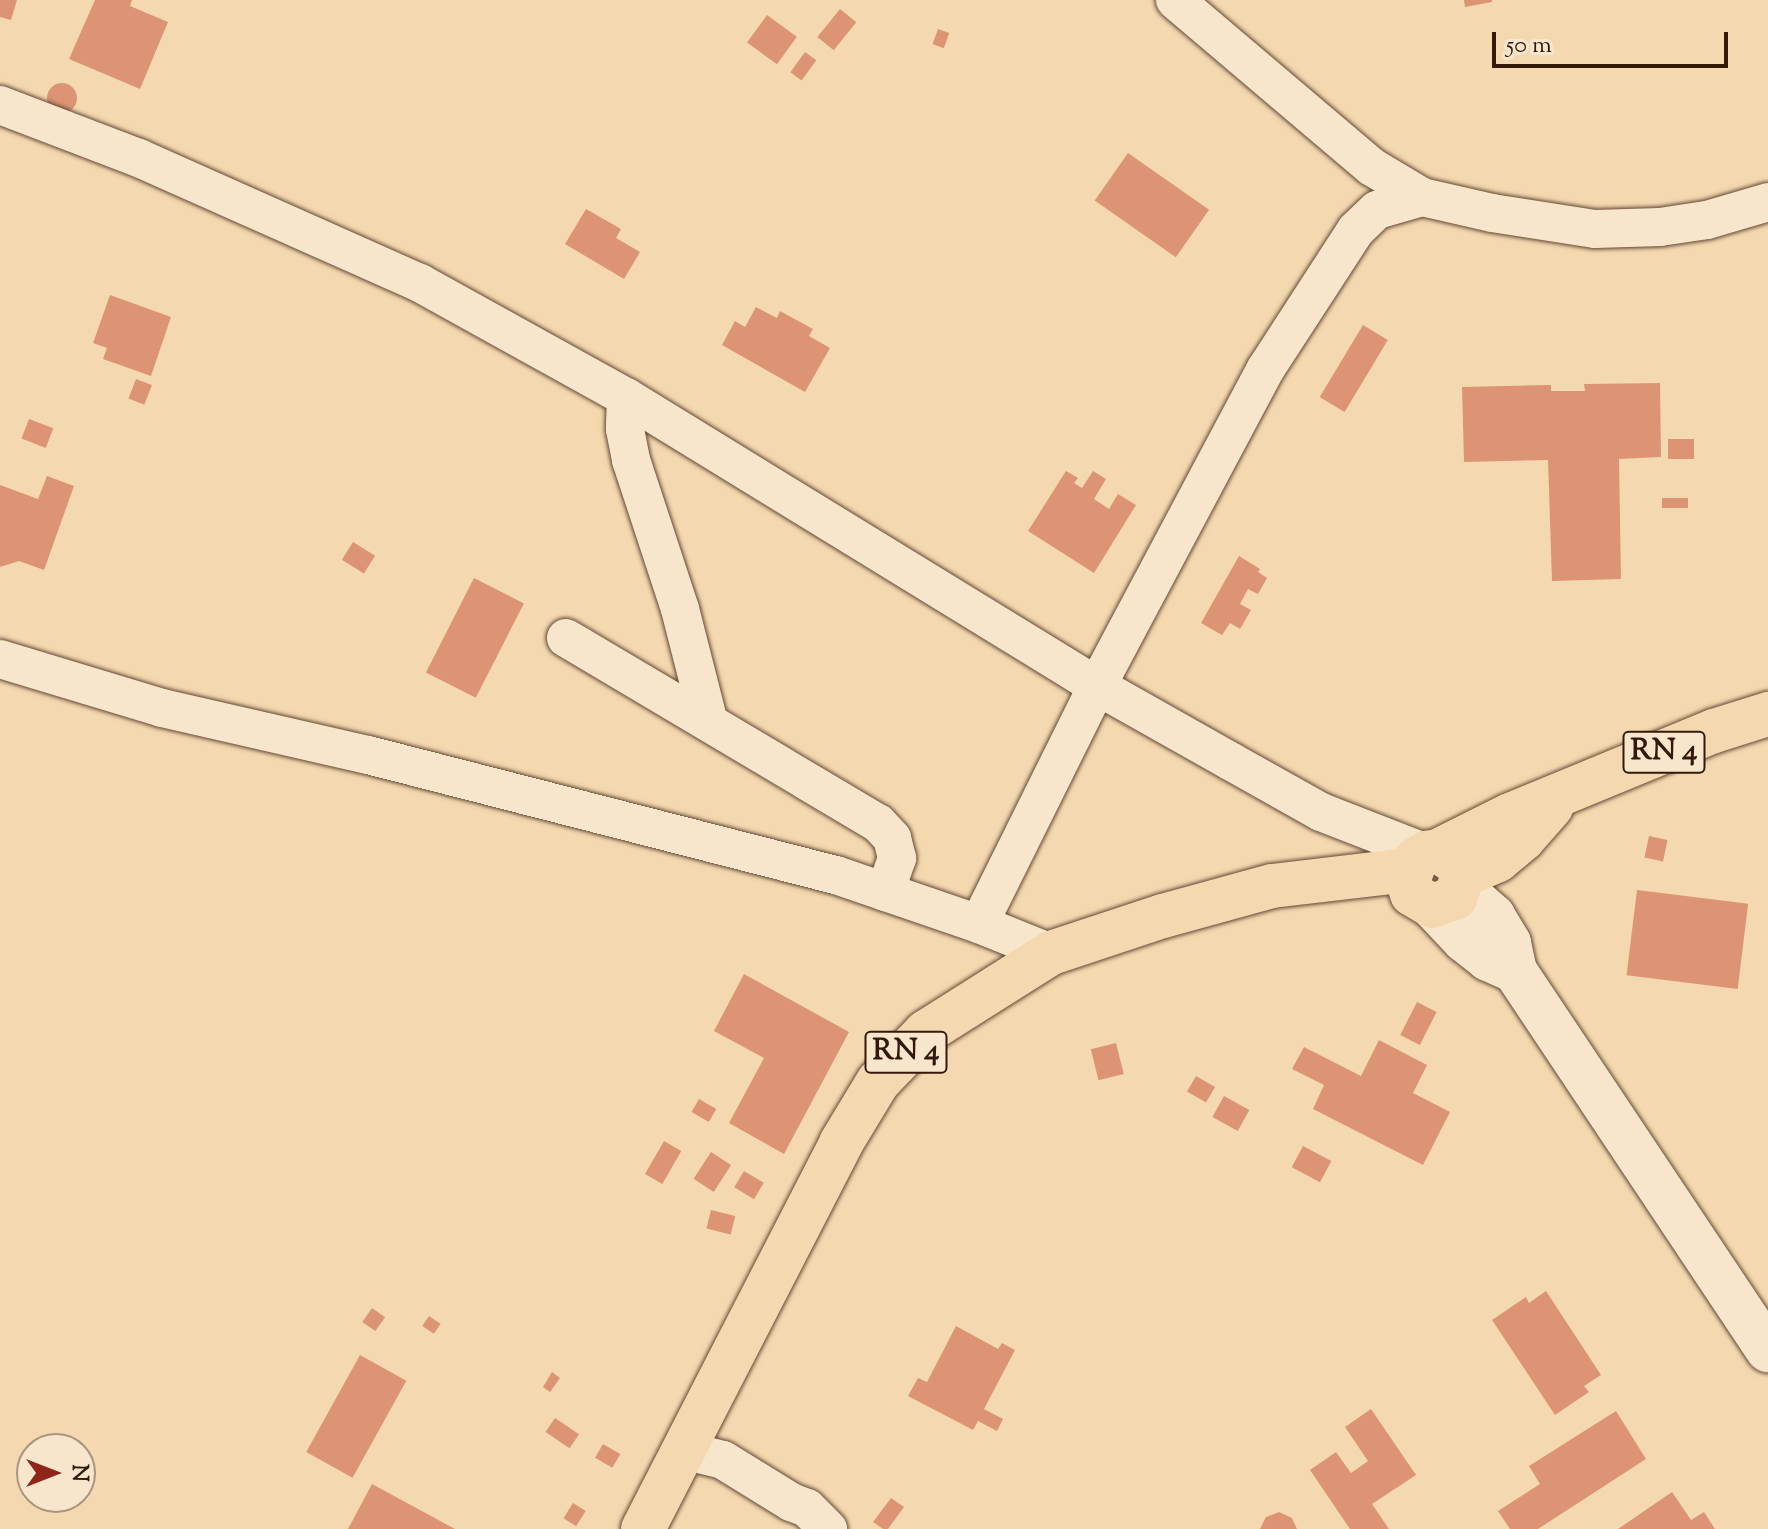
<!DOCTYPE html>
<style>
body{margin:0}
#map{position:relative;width:1768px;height:1529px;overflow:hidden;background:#f4d9b0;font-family:"Sorts Mill Goudy",serif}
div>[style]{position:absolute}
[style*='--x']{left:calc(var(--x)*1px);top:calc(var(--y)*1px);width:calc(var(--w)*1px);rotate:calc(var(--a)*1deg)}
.building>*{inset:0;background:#dc9475;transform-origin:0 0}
.round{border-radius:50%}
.roads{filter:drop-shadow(0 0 2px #644834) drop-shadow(0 0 2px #644834)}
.street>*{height:38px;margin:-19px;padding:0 19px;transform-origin:19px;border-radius:19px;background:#f8e6cc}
.secondary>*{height:44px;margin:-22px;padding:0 22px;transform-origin:22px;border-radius:22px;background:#f8e6cc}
.highway>*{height:44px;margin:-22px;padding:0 22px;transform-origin:22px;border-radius:22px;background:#f4d9b0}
span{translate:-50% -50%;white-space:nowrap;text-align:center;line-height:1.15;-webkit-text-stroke:8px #f8e6cc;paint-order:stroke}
.shield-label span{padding:2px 6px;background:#f8e6cc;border:2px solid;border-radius:6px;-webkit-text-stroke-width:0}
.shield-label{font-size:30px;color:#34180b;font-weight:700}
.north{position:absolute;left:16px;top:1433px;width:80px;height:80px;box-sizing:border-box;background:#f8e6cc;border:2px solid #aa947f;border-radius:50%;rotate:90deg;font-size:22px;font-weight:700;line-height:32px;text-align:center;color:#34180b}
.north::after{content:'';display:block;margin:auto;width:28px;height:36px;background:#8f2418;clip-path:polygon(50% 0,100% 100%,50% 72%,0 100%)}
.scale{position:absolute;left:1492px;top:32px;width:236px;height:36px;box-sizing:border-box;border:4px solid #34180b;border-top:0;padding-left:10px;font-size:24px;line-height:28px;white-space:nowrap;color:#34180b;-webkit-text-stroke:6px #f8e6cc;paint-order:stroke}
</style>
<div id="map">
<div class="building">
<div style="clip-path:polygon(0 0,17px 0,11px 20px,0 17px)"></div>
<div style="clip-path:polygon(95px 0,132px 0,130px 6px,168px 22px,140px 89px,69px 59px)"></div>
<div style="clip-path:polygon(1464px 0,1492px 0,1492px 2px,1465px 7px)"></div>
<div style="left:840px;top:9px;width:21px;height:36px;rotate:39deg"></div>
<div style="left:767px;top:15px;width:37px;height:34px;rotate:36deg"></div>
<div style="left:938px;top:29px;width:12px;height:16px;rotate:20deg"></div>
<div style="left:805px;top:52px;width:14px;height:25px;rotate:36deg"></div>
<div class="round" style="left:47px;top:83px;width:30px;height:30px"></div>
<div style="left:1128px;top:153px;width:99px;height:58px;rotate:35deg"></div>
<div style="clip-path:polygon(586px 209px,621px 229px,616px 238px,640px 252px,624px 279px,565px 244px)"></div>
<div style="clip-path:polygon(110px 295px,171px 317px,151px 376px,103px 359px,107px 348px,93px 343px)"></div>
<div style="clip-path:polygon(756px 307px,777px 318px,780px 311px,813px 329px,809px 336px,830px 348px,805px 392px,722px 345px,735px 321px,745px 327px)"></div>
<div style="left:1363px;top:325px;width:29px;height:84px;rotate:31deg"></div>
<div style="left:136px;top:379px;width:17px;height:21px;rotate:21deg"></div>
<div style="clip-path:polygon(1660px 383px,1661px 457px,1619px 459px,1621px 579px,1552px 581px,1548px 460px,1464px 462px,1462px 387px,1551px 385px,1551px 391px,1585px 391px,1584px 384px)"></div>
<div style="left:29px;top:419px;width:26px;height:21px;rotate:21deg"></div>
<div style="left:1694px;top:439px;width:20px;height:26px;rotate:90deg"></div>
<div style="clip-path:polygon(1066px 471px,1078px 478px,1074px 483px,1082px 488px,1093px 471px,1106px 479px,1094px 499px,1109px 509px,1118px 494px,1136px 505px,1094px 573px,1028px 531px)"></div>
<div style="clip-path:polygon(47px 476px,74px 486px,44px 570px,19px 561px,0 567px,0 485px,38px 499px)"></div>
<div style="left:1662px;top:498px;width:26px;height:10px"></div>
<div style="left:353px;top:542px;width:26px;height:21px;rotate:32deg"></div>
<div style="clip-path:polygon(1239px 556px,1260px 569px,1258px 572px,1267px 578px,1258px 594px,1248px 589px,1240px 604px,1251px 610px,1240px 629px,1230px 623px,1222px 635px,1201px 623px)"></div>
<div style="left:474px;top:578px;width:56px;height:106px;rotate:27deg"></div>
<div style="left:1649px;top:836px;width:19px;height:22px;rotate:12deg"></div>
<div style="left:1637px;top:890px;width:112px;height:86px;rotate:7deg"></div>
<div style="clip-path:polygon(744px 974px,849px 1032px,784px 1154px,729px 1123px,764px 1058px,714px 1031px)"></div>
<div style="left:1417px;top:1002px;width:22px;height:37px;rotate:27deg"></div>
<div style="clip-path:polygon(1379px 1040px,1427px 1065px,1413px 1093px,1450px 1112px,1423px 1165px,1313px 1109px,1324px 1085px,1292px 1069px,1304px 1047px,1361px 1076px)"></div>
<div style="left:1116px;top:1043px;width:32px;height:26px;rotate:76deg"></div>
<div style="left:1196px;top:1076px;width:22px;height:18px;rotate:30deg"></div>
<div style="left:1224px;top:1096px;width:29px;height:24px;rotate:29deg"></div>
<div style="left:699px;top:1099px;width:20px;height:15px;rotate:30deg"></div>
<div style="left:664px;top:1141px;width:20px;height:38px;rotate:30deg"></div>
<div style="left:1303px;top:1146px;width:32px;height:24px;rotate:28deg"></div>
<div style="left:711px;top:1152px;width:24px;height:32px;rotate:33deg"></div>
<div style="left:744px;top:1171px;width:23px;height:19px;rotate:31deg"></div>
<div style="left:711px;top:1210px;width:25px;height:19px;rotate:14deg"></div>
<div style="clip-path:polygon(1546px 1291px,1601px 1375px,1584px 1386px,1589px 1392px,1555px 1415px,1492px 1320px,1526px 1297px,1529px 1303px)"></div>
<div style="left:372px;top:1308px;width:16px;height:17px;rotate:35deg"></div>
<div style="left:429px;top:1316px;width:14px;height:12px;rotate:34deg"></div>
<div style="clip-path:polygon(956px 1326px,998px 1349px,1002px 1343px,1015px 1350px,984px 1409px,1003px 1419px,997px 1431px,978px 1421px,973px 1430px,908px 1396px,918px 1378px,927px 1382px)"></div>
<div style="left:360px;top:1355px;width:53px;height:111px;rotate:29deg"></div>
<div style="clip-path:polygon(552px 1372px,560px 1378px,550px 1392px,543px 1387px)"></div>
<div style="clip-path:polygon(1371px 1409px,1416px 1475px,1372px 1504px,1389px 1529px,1350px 1529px,1310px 1470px,1336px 1452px,1351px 1473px,1368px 1461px,1345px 1427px)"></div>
<div style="clip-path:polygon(1616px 1411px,1646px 1459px,1538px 1529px,1510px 1529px,1498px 1511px,1540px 1484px,1529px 1466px)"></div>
<div style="left:555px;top:1418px;width:29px;height:17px;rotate:34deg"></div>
<div style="left:603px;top:1444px;width:20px;height:16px;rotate:30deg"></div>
<div style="clip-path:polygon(372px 1484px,455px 1529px,348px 1529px)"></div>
<div style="clip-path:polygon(1672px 1492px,1691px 1520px,1704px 1512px,1715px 1529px,1618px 1529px)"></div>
<div style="clip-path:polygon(891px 1498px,904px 1507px,888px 1529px,883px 1529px,873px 1522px)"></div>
<div style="left:573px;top:1503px;width:15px;height:18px;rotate:32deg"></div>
<div style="clip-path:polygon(1279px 1512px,1292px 1518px,1297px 1529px,1260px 1529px,1266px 1517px)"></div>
</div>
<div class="roads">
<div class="street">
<div style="--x:1175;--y:0;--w:258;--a:40.3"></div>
<div style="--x:1372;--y:167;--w:58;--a:31"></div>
<div style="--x:1422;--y:197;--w:72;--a:12.9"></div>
<div style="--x:1492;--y:213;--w:104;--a:8.8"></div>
<div style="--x:1595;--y:229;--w:65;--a:-1.8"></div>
<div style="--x:1660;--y:227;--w:48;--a:-8.5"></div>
<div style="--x:1707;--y:220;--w:64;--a:-16.4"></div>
<div style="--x:0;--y:105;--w:149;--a:20.9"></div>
<div style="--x:139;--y:158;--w:308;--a:24"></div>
<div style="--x:420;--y:283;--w:235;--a:29"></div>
<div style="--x:626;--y:397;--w:553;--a:31.53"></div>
<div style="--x:1097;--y:686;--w:153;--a:29.4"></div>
<div style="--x:1230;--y:761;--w:104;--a:29.3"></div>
<div style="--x:1321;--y:812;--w:113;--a:21.3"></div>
<div style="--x:626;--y:397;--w:32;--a:92"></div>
<div style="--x:625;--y:429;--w:32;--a:79"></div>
<div style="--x:631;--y:460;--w:157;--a:71.8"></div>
<div style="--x:680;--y:609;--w:114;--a:75.7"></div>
<div style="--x:566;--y:638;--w:363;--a:30.7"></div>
<div style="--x:878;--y:823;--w:21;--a:47"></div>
<div style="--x:892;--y:838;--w:21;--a:76"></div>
<div style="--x:897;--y:858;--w:36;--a:109"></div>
<div style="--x:0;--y:659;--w:169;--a:16.8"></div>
<div style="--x:162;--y:708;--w:211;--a:12.9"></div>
<div style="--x:368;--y:755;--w:483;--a:14.4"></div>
<div style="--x:836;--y:875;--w:151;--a:18.9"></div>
<div style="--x:979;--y:924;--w:78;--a:21.9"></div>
<div style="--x:979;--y:924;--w:266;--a:-63.6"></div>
<div style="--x:1097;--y:686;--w:358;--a:-62"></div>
<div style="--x:1265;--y:370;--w:167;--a:-57"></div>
<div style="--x:1356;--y:230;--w:29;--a:-44"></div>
<div style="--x:1377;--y:210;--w:47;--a:-16.1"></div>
<div style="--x:683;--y:1450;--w:41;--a:14"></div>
<div style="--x:723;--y:1460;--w:80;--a:31.7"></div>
<div style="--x:791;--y:1502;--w:17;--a:21"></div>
<div style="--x:807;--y:1508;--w:30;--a:45"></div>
</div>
<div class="secondary">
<div style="--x:1461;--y:888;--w:43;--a:41.2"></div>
<div style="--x:1493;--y:916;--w:31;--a:59"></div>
<div style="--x:1509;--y:943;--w:29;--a:78"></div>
<div style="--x:1515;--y:971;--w:456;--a:56.3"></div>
<div style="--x:1432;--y:906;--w:47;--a:46.7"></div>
<div style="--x:1464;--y:940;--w:31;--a:38"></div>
<div style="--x:1488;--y:959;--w:30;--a:24"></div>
</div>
<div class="highway">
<div style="--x:1438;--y:851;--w:24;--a:33"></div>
<div style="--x:1458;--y:864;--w:12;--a:66"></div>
<div style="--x:1463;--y:875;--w:24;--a:109"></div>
<div style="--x:1455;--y:898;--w:24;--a:161"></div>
<div style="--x:1432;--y:906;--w:23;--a:-149"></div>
<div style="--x:1412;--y:894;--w:13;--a:-108"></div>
<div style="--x:1408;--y:882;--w:24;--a:-71"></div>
<div style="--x:1416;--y:859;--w:12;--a:-31"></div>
<div style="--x:1426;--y:853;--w:12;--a:-9"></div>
<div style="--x:1438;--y:851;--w:80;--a:-26.6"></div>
<div style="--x:1510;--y:815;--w:221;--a:-22.4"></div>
<div style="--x:1714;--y:731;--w:57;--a:-17.5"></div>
<div style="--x:1463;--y:875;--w:38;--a:-23"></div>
<div style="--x:1498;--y:860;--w:33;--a:-40"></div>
<div style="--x:1523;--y:839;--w:43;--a:-48.8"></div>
<div style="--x:643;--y:1529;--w:434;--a:-62.8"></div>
<div style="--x:841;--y:1143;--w:71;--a:-58.8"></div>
<div style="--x:878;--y:1082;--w:69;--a:-46.2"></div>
<div style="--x:926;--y:1032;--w:148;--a:-32.3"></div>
<div style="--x:1051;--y:953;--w:118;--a:-18.3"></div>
<div style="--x:1163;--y:916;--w:113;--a:-15.4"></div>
<div style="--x:1272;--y:886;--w:138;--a:-6.7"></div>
</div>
</div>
<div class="shield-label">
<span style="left:1664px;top:752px">RN 4</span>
<span style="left:906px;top:1052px">RN 4</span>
</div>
<div class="north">N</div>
<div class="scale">50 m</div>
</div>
